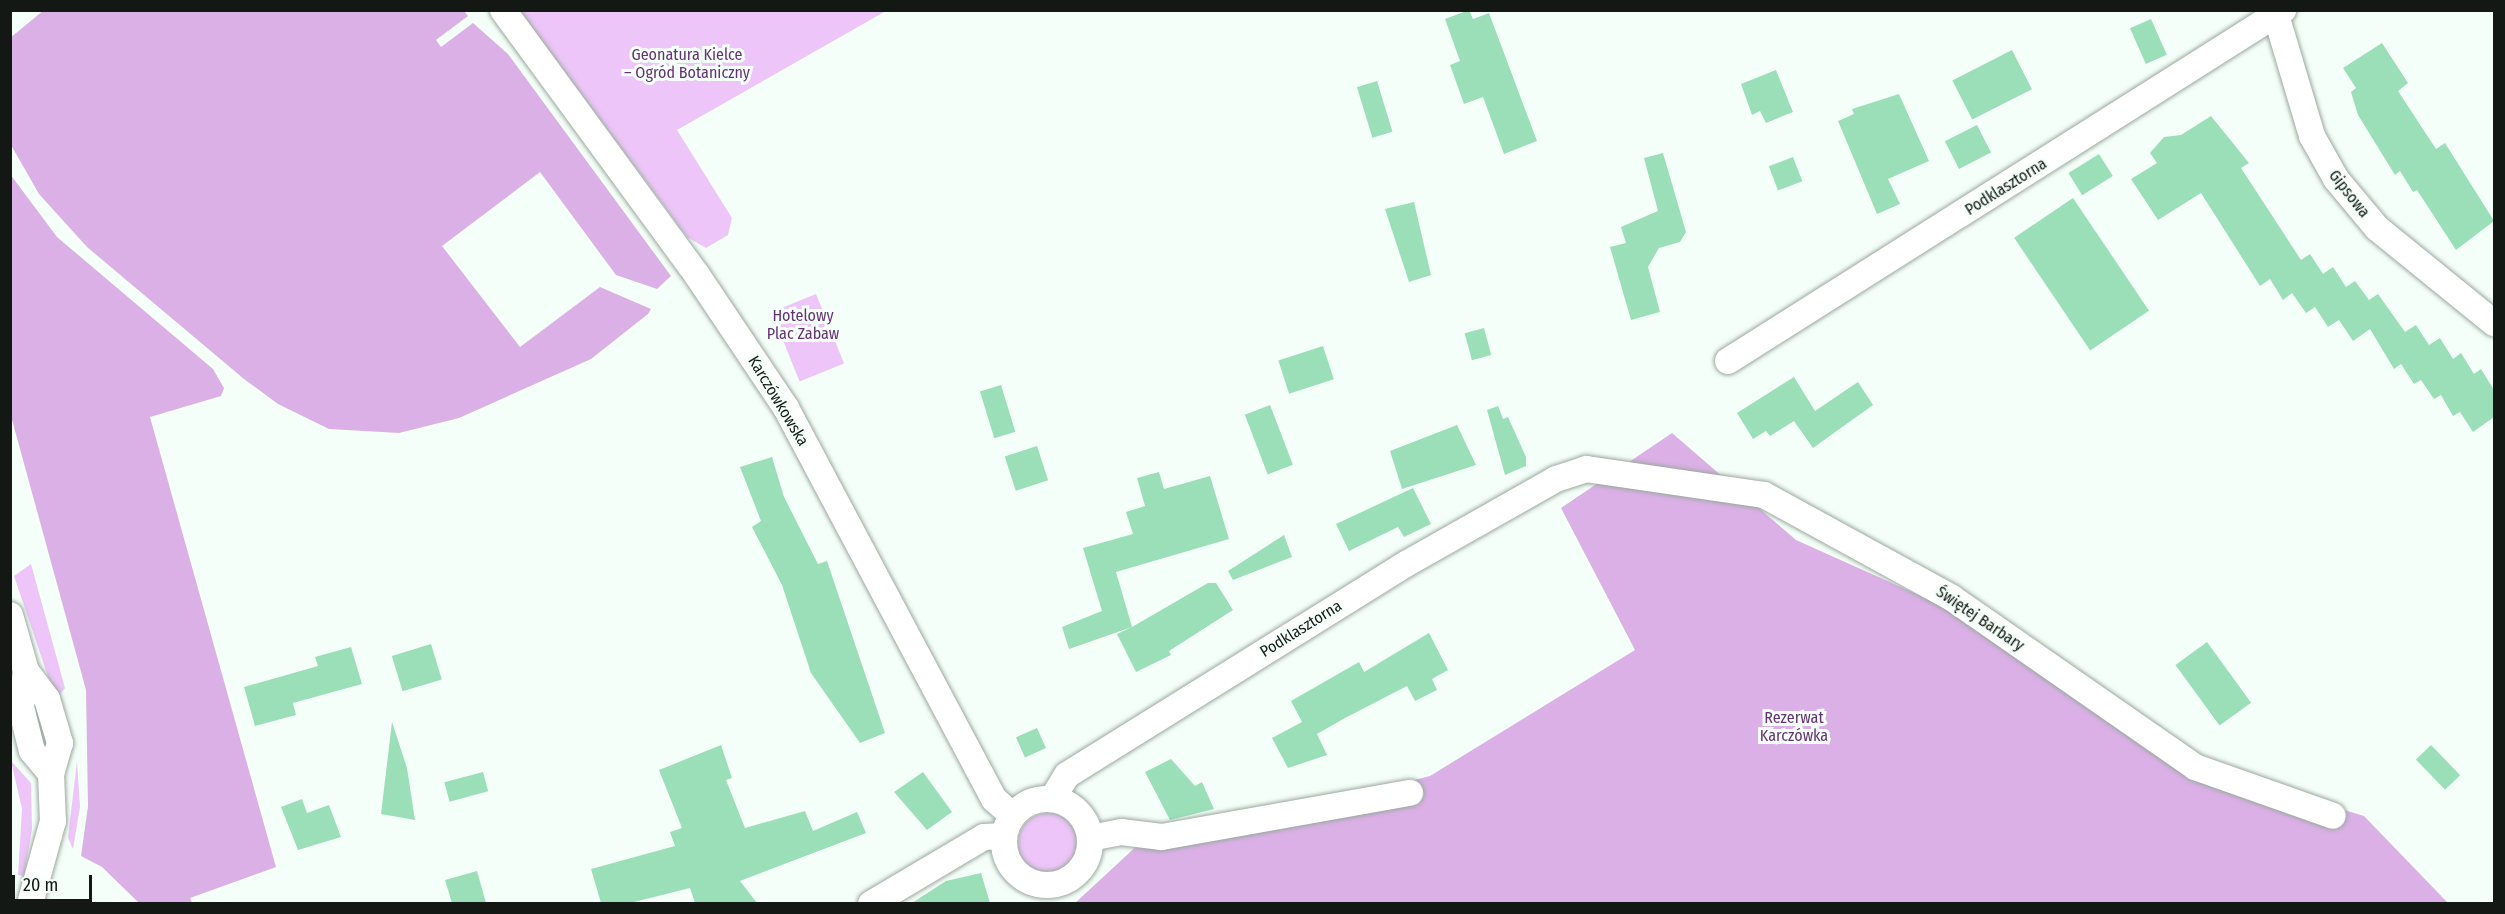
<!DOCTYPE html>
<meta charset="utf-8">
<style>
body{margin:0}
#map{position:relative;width:2505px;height:914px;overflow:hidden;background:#f5fff9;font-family:"Fira Sans Condensed",sans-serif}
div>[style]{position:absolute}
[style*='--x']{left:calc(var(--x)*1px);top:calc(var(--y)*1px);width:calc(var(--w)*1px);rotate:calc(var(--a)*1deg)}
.green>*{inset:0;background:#edc5f8;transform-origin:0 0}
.round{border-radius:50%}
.forest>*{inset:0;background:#dbb0e7}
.building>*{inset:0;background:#9adfb8;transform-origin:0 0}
.roads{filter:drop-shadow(0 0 2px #9aa99f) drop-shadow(0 0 2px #9aa99f)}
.minor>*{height:26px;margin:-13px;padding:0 13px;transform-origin:13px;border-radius:13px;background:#fff}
.minor>.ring{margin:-13px;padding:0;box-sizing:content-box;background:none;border:26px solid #fff;border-radius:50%}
span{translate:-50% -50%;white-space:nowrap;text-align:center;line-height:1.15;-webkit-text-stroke:6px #f5fff9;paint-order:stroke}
.park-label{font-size:16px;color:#663274}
.street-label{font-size:16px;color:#131815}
.frame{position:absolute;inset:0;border:12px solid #131815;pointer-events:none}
.scale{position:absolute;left:12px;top:875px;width:80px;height:27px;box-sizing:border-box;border:3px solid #131815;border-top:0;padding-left:8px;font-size:18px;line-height:21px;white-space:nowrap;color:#131815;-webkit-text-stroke:4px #f5fff9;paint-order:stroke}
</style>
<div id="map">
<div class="green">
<div style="clip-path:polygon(520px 11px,886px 11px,677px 130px,732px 218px,728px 235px,706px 248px,687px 237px)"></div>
<div style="left:816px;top:294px;width:75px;height:48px;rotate:68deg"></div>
<div style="clip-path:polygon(31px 564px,65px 688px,56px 700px,14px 576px)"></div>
<div style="clip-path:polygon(11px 761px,31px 783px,32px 829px,24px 876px,18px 875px,22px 809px)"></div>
<div style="clip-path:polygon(77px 761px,80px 807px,73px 849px,68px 838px)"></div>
<div class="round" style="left:1018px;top:813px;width:60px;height:60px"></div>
</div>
<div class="forest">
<div style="clip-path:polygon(44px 10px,464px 11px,468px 16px,436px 40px,441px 47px,473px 23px,508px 54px,671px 276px,657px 289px,616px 275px,540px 172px,442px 246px,520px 347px,600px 287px,651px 309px,648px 314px,591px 359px,459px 418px,399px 433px,329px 429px,278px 404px,244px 379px,87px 247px,39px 194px,11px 145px,10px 38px)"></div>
<div style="clip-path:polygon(10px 174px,57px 237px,213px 369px,224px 388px,221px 396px,150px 417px,276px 867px,190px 898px,192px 903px,139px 903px,102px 867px,81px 856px,88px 806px,86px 690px,11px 416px)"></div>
<div style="clip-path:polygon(1672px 433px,1796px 540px,1943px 606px,2184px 761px,2364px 816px,2448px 903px,1074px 904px,1155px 829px,1291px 811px,1430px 776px,1635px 650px,1561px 508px)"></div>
</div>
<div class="building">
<div style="clip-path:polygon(1469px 10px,1473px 19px,1489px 13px,1537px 141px,1504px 154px,1483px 97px,1464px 104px,1450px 65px,1460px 61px,1445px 19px)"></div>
<div style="left:2151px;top:19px;width:39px;height:23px;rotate:66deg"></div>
<div style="clip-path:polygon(2382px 43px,2408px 83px,2398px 91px,2436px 149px,2445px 143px,2494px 221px,2456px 250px,2417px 190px,2413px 192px,2400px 171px,2395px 175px,2358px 115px,2351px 92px,2356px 88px,2343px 68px)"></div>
<div style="left:2012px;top:50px;width:44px;height:67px;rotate:63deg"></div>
<div style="clip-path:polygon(1776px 70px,1793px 112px,1766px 123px,1760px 111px,1752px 115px,1741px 84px)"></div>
<div style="left:1377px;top:81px;width:53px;height:21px;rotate:73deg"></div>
<div style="clip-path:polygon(1899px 94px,1929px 161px,1888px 179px,1900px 204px,1877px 214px,1838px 121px,1854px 114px,1852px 109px)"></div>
<div style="clip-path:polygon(2211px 116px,2249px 163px,2241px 168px,2301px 260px,2310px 254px,2323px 274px,2333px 267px,2346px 287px,2355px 281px,2369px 300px,2378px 294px,2405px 332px,2416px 325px,2429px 345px,2440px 338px,2453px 359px,2461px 353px,2474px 374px,2481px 369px,2494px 390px,2494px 417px,2473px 432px,2460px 412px,2453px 416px,2441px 395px,2434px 399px,2421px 380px,2414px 384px,2401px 364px,2394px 369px,2370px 329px,2353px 341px,2339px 320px,2328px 327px,2315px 307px,2306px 313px,2292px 293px,2283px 300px,2270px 279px,2260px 286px,2201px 193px,2158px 220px,2131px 179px,2157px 163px,2150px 153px,2164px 137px,2181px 135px)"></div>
<div style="left:1977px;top:125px;width:31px;height:36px;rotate:63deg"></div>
<div style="clip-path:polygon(1663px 153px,1686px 232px,1680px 242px,1659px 248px,1648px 267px,1660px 312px,1631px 320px,1610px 247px,1626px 243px,1621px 227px,1658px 211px,1644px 158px)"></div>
<div style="left:2099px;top:154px;width:26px;height:36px;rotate:58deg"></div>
<div style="left:1793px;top:157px;width:26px;height:26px;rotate:69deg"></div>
<div style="left:2073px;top:198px;width:136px;height:71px;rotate:56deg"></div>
<div style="clip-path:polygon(1414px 202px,1431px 275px,1409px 282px,1385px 209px)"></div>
<div style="left:1484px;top:328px;width:28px;height:20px;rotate:75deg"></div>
<div style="left:1323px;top:346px;width:35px;height:47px;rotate:72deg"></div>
<div style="clip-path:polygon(1794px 377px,1815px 411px,1858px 382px,1873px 405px,1813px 448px,1794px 421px,1770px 436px,1766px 431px,1753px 439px,1737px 413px)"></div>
<div style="left:1001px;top:385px;width:49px;height:22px;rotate:73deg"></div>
<div style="left:1270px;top:405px;width:64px;height:27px;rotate:69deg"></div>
<div style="clip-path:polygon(1498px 406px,1503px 419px,1508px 417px,1526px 457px,1526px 466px,1505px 475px,1487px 410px)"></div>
<div style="clip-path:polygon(1457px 425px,1476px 465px,1402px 489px,1390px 451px)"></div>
<div style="left:1037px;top:446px;width:36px;height:34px;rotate:72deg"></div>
<div style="clip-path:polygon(772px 457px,784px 497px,818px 564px,827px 561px,885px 733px,860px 743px,811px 673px,782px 585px,752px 527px,761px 521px,740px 467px)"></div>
<div style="clip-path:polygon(1159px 472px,1164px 489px,1210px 476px,1229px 539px,1116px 572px,1132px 627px,1208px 583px,1216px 583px,1233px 610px,1169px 651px,1171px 655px,1136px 672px,1117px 634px,1132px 627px,1069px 649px,1062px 627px,1102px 611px,1083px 548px,1133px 534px,1126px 512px,1145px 506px,1137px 478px)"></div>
<div style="clip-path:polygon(1413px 488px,1431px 524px,1404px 537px,1398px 527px,1349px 551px,1336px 524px)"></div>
<div style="clip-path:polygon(1284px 535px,1292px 557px,1233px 580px,1228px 571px)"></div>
<div style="clip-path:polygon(1429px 633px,1448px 670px,1432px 679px,1437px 690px,1415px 701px,1407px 686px,1345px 718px,1317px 734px,1327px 755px,1288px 768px,1272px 738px,1302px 722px,1291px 701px,1359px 662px,1364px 672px)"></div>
<div style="left:2207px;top:642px;width:75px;height:39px;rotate:54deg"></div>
<div style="left:431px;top:644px;width:37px;height:41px;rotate:73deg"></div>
<div style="clip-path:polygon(351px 647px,362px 684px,293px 703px,296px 715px,255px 726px,244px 687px,318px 666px,315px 657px)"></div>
<div style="clip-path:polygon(392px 722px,407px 768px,415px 820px,381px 814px)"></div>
<div style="left:1037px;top:728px;width:22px;height:23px;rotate:66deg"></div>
<div style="clip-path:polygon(721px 745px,732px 778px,726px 780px,745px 828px,805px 811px,813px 831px,857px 812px,866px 833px,740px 881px,757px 903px,695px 903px,690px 888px,630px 903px,601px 903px,591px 869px,675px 846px,670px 832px,682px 828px,659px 770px)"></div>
<div style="left:2431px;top:745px;width:42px;height:21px;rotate:46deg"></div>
<div style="clip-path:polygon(1171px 759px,1195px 786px,1202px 782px,1214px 809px,1170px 820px,1145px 772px)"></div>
<div style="left:483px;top:772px;width:20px;height:40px;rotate:75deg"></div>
<div style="clip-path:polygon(923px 772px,952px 812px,927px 830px,894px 792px)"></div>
<div style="clip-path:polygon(302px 799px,307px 813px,329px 805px,341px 837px,298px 850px,281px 807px)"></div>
<div style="clip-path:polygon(477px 871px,486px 903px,452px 903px,445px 880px)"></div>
<div style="clip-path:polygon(981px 873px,990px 903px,912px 903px,946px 881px)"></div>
</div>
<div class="roads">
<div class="minor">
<div style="--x:503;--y:10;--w:328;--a:53.8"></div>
<div style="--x:697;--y:275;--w:160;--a:56.2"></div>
<div style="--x:786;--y:408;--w:443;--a:62"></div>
<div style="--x:994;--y:799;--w:25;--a:42"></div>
<div style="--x:2276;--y:15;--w:126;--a:73.4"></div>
<div style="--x:2312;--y:136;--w:49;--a:60.8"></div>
<div style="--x:2336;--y:179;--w:64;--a:50.1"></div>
<div style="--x:2377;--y:228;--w:151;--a:39.1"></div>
<div style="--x:1728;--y:361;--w:657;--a:-32.31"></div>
<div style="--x:10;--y:615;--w:58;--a:74.1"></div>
<div style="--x:26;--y:671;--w:35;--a:53"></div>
<div style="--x:47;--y:699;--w:46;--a:73.5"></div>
<div style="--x:60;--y:743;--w:32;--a:106"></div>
<div style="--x:51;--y:774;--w:47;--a:87.6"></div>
<div style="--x:53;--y:821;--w:86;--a:105.5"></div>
<div style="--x:26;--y:671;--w:36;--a:98"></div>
<div style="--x:21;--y:707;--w:45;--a:76"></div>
<div style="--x:32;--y:751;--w:30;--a:50"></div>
<div style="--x:1052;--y:799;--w:28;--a:-58"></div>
<div style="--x:1067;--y:775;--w:399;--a:-31.9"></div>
<div style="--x:1406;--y:564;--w:172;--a:-29.5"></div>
<div style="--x:1556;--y:479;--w:32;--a:-18"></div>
<div style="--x:1586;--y:469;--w:180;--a:8.3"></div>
<div style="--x:1764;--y:495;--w:214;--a:28.7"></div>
<div style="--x:1952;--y:598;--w:296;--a:34.8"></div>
<div style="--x:2195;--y:767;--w:146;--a:19.5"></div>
<div class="ring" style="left:1004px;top:799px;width:60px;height:60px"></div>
<div style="--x:1090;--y:838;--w:32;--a:-11"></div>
<div style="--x:1121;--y:832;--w:41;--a:7"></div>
<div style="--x:1162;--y:837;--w:252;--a:-10.1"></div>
<div style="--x:871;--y:904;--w:131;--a:-30.7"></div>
<div style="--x:984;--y:837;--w:20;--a:-3"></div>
</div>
</div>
<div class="park-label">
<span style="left:687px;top:64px">Geonatura Kielce<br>– Ogród Botaniczny</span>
<span style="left:803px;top:325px">Hotelowy<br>Plac Zabaw</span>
<span style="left:1794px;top:727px">Rezerwat<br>Karczówka</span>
</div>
<div class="street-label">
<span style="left:2006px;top:187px;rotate:-32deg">Podklasztorna</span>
<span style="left:2349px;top:194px;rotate:52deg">Gipsowa</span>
<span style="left:778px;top:401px;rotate:59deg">Karczówkowska</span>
<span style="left:1980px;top:619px;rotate:34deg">Świętej Barbary</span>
<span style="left:1301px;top:629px;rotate:-32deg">Podklasztorna</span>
</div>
<div class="frame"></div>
<div class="scale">20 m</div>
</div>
